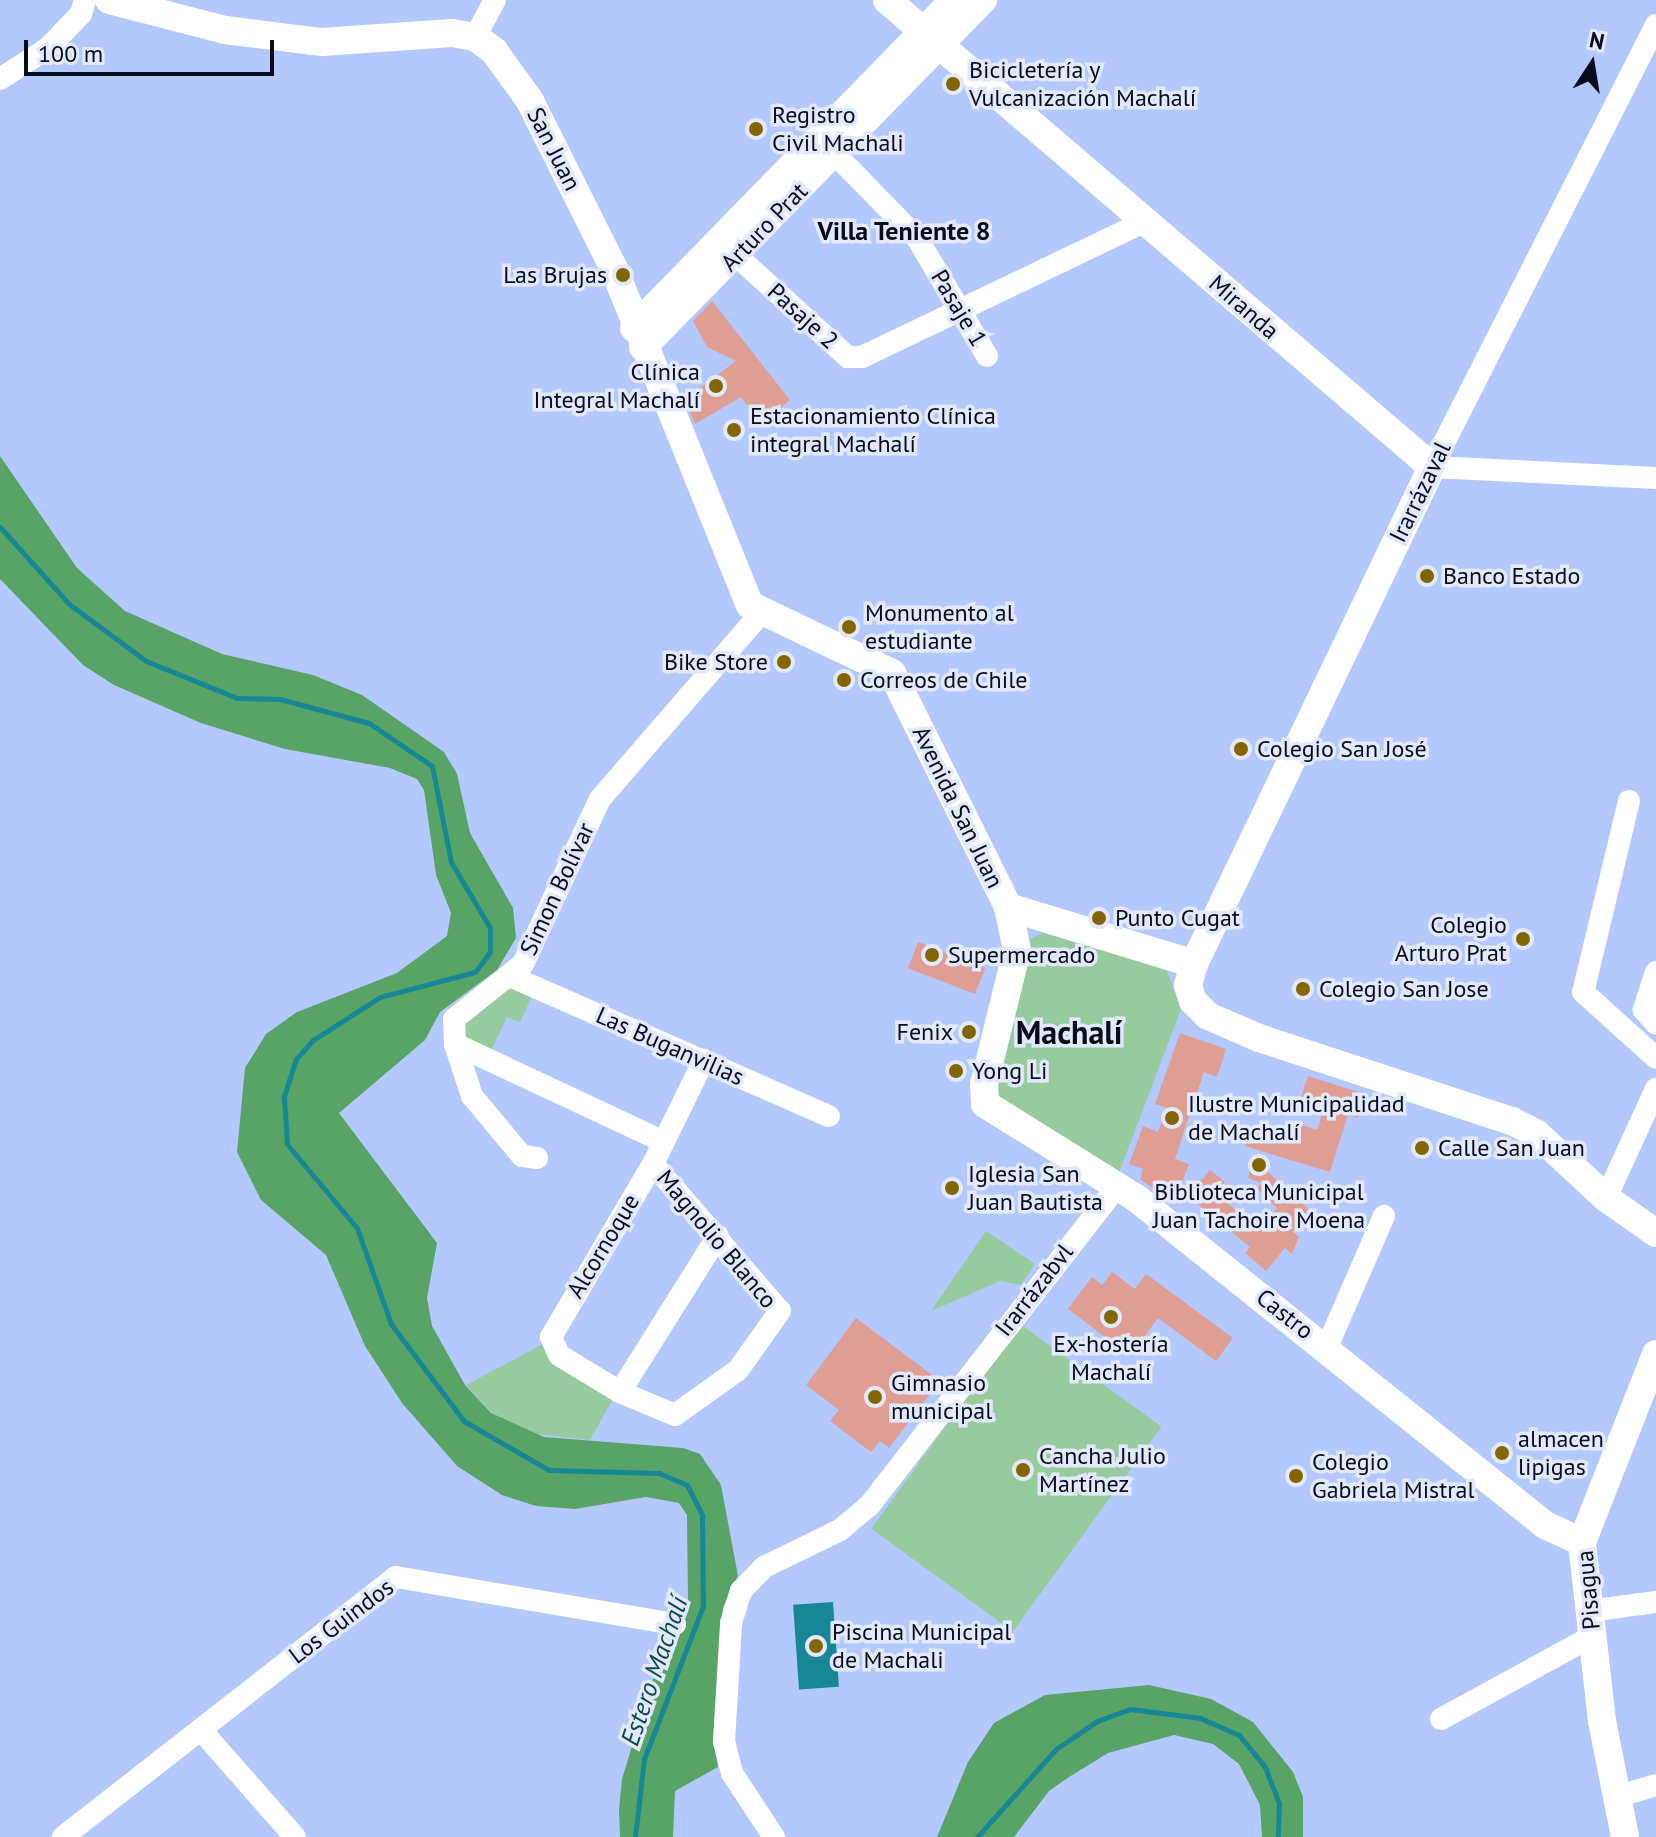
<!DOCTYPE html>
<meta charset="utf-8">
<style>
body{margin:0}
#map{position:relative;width:1656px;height:1837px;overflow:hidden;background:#b3c8fd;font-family:"PT Sans",sans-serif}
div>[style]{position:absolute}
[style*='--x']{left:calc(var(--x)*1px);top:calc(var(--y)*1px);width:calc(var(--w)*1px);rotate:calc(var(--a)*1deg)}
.green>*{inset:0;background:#97cb9e;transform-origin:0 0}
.forest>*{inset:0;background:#58a366}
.water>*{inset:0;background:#178796;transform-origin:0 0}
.stream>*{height:5px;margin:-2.5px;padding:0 2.5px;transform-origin:2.5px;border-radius:2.5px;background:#178796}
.building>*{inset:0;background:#df9e94;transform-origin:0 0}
.minor>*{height:22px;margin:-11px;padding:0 11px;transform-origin:11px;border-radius:11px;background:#fff}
.major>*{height:28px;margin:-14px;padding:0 14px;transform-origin:14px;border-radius:14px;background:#fff}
.dots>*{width:22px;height:22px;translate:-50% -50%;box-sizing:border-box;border:4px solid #e2e9fa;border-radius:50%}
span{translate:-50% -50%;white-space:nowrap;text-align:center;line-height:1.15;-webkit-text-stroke:7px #e2e9fa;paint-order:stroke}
.poi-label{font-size:24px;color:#070d1f}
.left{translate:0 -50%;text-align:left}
.right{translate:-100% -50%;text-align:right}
.street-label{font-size:24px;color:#070d1f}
.neighbourhood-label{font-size:26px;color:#070d1f;font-weight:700}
.water-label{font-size:26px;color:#0b4850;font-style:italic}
.district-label{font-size:32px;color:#070d1f;font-weight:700}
.north{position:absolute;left:1552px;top:24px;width:80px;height:80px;-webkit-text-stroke:6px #e2e9fa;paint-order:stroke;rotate:12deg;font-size:22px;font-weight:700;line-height:32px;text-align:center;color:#070d1f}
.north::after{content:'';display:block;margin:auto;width:28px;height:36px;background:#070d1f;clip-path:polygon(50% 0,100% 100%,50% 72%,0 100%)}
.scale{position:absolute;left:24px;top:40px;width:250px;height:36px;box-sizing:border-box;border:4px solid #070d1f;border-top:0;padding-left:10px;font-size:24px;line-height:28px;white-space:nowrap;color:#070d1f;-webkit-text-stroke:6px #e2e9fa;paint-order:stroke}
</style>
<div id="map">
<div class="green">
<div style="clip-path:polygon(1042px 933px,1165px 966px,1181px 1009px,1119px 1173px,998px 1107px,990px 1084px,1027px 941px)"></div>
<div style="clip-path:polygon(510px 987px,534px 992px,520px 1022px,507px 1017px,490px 1053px,464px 1040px,464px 1020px)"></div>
<div style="clip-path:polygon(986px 1231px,1035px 1264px,1021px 1285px,1000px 1281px,931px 1311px)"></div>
<div style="left:1020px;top:1324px;width:175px;height:253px;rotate:36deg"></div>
<div style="clip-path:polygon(543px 1344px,549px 1357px,614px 1397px,590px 1440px,527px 1433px,492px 1413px,466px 1385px)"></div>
</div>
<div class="forest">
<div style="clip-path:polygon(0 456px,77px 568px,125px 611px,222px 654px,313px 675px,362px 695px,444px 752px,457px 774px,470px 833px,513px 908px,516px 938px,497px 970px,440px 1012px,425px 1040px,339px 1113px,437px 1243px,427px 1298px,432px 1326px,465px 1385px,491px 1413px,544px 1437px,683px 1448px,700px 1454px,721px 1485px,738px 1576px,723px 1607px,713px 1739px,718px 1767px,675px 1791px,673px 1837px,620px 1837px,619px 1810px,622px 1779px,652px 1681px,677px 1640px,688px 1601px,687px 1515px,679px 1503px,646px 1497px,575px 1509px,536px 1506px,502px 1495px,457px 1466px,402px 1403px,365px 1346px,326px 1255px,261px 1200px,237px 1152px,245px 1068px,266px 1034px,297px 1012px,397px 973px,447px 936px,451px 913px,436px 875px,424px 790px,417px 779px,390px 768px,285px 749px,201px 723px,114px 685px,83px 665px,0 579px)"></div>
<div style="clip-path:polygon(1149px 1685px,1211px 1699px,1253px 1722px,1293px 1772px,1303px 1797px,1303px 1837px,1262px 1837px,1260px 1805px,1239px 1764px,1213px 1744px,1174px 1735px,1108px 1753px,1069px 1777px,1049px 1791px,1014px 1837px,937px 1837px,968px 1762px,994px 1723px,1045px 1695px)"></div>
</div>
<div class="water">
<div style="left:833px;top:1602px;width:85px;height:40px;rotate:86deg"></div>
</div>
<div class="stream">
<div style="--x:0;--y:527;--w:103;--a:48.1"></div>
<div style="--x:69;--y:604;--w:96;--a:36.5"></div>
<div style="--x:146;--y:661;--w:98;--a:22.1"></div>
<div style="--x:237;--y:698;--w:43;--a:1.3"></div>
<div style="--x:280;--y:699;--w:92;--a:15.1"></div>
<div style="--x:369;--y:723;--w:76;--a:34.3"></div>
<div style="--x:432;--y:766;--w:98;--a:78.8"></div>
<div style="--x:451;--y:862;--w:77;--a:59.4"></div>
<div style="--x:490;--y:928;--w:24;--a:90"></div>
<div style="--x:490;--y:952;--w:25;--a:127"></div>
<div style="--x:475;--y:972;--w:98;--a:165.3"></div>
<div style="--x:380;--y:997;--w:80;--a:147.3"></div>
<div style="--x:313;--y:1040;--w:25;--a:132"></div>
<div style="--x:296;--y:1059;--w:40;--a:108"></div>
<div style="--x:284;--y:1097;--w:47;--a:86.3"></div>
<div style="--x:287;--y:1144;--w:109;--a:50.2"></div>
<div style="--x:357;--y:1228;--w:102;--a:70.5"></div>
<div style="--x:391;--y:1324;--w:121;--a:53"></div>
<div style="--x:464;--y:1421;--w:98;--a:30"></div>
<div style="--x:549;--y:1470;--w:110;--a:1.6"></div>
<div style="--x:659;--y:1473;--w:30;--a:23"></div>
<div style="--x:687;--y:1485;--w:34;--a:63"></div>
<div style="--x:702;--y:1515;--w:91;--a:89.4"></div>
<div style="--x:703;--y:1606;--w:164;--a:111.1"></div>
<div style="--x:644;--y:1759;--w:79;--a:96.6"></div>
<div style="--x:977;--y:1837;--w:118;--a:-48.1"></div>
<div style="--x:1056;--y:1749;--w:50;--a:-34.3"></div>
<div style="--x:1097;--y:1721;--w:35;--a:-20"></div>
<div style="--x:1130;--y:1709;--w:71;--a:7.3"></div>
<div style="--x:1200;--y:1718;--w:43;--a:23.6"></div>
<div style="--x:1239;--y:1735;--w:41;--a:50.9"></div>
<div style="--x:1265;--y:1767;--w:39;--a:69"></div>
<div style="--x:1279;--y:1803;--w:34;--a:92"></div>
</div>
<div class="building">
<div style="clip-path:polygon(712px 301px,790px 400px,771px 416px,757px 418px,741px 397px,695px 424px,685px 399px,736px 361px,707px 347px,693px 321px)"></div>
<div style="left:918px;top:942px;width:72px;height:28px;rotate:21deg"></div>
<div style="clip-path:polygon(1180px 1033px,1226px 1049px,1217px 1077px,1204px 1072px,1187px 1122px,1175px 1159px,1189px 1164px,1174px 1204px,1140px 1179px,1143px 1169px,1129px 1164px,1143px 1126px,1158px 1132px,1167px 1108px,1155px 1104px)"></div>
<div style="clip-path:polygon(1308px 1076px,1365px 1094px,1358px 1118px,1348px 1115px,1330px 1172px,1245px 1146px,1252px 1125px,1285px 1136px,1290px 1121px,1317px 1130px,1325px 1104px,1301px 1097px)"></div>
<div style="clip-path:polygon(1254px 1159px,1308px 1209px,1293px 1232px,1299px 1237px,1292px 1254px,1285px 1248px,1266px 1271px,1245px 1253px,1250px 1247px,1188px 1196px,1210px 1170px,1225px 1182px,1215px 1193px,1260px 1230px,1277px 1208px,1257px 1189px,1261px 1183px,1248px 1178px)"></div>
<div style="clip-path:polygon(1112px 1272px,1135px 1289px,1146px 1274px,1233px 1338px,1216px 1361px,1158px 1318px,1130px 1356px,1068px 1309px,1092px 1277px,1102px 1285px)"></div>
<div style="clip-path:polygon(856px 1318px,940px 1381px,889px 1448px,880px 1441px,871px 1452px,830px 1421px,839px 1410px,806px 1385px)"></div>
</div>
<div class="minor">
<div style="--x:1656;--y:25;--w:496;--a:116.9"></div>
<div style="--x:1432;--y:467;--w:224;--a:2.8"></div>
<div style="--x:475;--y:37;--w:42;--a:-61.6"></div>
<div style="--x:0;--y:79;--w:57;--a:-32.9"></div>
<div style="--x:48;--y:48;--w:47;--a:-45.9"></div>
<div style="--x:81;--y:14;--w:15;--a:-74"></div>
<div style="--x:834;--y:153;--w:119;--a:45.7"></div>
<div style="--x:917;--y:238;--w:137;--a:59.3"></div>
<div style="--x:738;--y:257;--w:149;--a:42.3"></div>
<div style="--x:848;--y:357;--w:14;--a:0"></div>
<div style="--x:862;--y:357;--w:315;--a:-25.6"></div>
<div style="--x:1629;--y:801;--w:196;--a:103.5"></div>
<div style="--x:1583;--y:992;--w:98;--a:42.1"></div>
<div style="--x:1656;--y:972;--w:40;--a:108"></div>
<div style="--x:1644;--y:1010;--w:18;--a:49"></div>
<div style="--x:512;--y:977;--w:346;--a:23.7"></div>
<div style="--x:455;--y:1044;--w:226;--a:25.1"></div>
<div style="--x:537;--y:1158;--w:15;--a:-172"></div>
<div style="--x:522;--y:1156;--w:78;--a:-129.8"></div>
<div style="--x:472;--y:1096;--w:55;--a:-108.1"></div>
<div style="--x:455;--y:1044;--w:25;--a:-92"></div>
<div style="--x:454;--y:1019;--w:88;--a:-38.6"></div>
<div style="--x:523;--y:964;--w:182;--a:-65"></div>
<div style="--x:600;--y:799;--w:245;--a:-49.1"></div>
<div style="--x:653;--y:1164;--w:194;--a:49.2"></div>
<div style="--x:780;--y:1311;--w:72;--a:125.4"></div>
<div style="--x:738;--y:1370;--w:77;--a:144.5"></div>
<div style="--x:675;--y:1415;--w:60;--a:-157.3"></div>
<div style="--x:620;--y:1392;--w:71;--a:-148.8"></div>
<div style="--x:559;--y:1355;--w:20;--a:-114"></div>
<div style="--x:551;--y:1337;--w:201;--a:-59.5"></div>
<div style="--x:653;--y:1164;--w:116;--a:-63.9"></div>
<div style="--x:1606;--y:1198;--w:120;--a:-65.4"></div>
<div style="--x:1327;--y:1347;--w:143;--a:-66.5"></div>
<div style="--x:620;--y:1392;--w:184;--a:-57.9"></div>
<div style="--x:1589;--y:1611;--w:68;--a:-7.7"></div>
<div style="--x:1441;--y:1719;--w:171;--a:-28.7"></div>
<div style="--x:201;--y:1730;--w:142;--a:48.7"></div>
<div style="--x:1616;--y:1797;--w:42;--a:-16.7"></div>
<div style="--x:63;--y:1837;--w:422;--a:-38"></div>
<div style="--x:396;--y:1577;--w:283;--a:9.6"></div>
<div style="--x:774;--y:1837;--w:77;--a:-123.3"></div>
<div style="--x:732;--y:1773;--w:32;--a:-104"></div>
<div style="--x:724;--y:1742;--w:119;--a:-86.6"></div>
<div style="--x:731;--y:1623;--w:34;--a:-73"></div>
<div style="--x:741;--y:1591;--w:33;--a:-46"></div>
<div style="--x:764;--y:1567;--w:85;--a:-26"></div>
<div style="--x:840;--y:1530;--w:38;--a:-40"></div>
<div style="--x:869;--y:1506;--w:406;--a:-52.2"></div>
</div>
<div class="major">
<div style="--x:109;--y:0;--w:120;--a:14.5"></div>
<div style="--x:225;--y:30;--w:98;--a:7.1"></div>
<div style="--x:322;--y:42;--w:130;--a:-4"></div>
<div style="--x:452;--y:33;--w:23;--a:10"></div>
<div style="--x:475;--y:37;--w:24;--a:36"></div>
<div style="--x:494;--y:51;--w:62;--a:54.2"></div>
<div style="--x:530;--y:101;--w:188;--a:63.4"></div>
<div style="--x:614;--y:269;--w:362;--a:68"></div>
<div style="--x:750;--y:605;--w:157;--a:25.6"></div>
<div style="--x:892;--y:673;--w:261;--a:63.6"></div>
<div style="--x:1008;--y:907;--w:44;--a:78.2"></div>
<div style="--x:1017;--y:950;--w:138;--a:103.8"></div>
<div style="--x:984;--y:1084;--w:20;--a:87"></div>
<div style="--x:985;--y:1104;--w:178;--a:31.9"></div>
<div style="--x:1136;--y:1198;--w:524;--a:38.64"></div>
<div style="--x:1545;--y:1525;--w:41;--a:24.7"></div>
<div style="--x:887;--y:0;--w:718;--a:40.59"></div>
<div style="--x:1432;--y:467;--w:551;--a:115.59"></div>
<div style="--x:1194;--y:964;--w:22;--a:106"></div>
<div style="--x:1188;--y:985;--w:17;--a:73"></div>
<div style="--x:1193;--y:1001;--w:21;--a:45"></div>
<div style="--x:1208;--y:1016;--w:56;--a:23.3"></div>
<div style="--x:1259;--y:1038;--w:266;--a:18.2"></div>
<div style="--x:1512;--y:1121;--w:28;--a:27"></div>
<div style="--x:1537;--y:1134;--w:94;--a:42.8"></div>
<div style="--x:1606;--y:1198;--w:61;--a:35"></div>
<div style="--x:634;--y:328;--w:458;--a:-45.7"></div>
<div style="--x:643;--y:347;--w:486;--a:-45.6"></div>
<div style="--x:1008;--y:907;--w:195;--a:17"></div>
<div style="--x:1625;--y:1837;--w:118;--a:-101.2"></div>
<div style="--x:1602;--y:1721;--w:180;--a:-96.4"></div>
<div style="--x:1582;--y:1542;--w:202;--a:-68.5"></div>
</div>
<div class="dots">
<div style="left:953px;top:84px;background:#846600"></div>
<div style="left:756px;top:129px;background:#846600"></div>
<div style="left:623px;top:275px;background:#846600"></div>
<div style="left:716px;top:386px;background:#846600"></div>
<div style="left:734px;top:430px;background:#846600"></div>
<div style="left:1427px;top:576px;background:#846600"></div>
<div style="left:849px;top:627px;background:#846600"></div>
<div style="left:784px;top:662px;background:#846600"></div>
<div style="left:844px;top:680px;background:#846600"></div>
<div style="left:1241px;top:749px;background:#846600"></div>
<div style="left:1099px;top:918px;background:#846600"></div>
<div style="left:1523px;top:939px;background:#846600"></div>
<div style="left:932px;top:955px;background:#846600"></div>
<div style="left:1303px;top:989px;background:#846600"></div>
<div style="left:969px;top:1032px;background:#846600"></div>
<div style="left:956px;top:1071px;background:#846600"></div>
<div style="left:1172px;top:1118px;background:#846600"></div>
<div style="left:1422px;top:1148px;background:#846600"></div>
<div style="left:1259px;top:1165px;background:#846600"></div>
<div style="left:952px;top:1188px;background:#846600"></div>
<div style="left:1111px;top:1317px;background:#846600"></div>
<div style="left:875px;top:1397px;background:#846600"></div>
<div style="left:1502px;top:1453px;background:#846600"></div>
<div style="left:1023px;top:1470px;background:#846600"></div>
<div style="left:1296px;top:1476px;background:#846600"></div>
<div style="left:816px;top:1646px;background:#846600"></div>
</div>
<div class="poi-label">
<span class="left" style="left:969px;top:84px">Bicicletería y<br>Vulcanización Machalí</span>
<span class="left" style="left:772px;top:129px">Registro<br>Civil Machali</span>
<span class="right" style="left:607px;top:275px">Las Brujas</span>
<span class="right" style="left:700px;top:386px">Clínica<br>Integral Machalí</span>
<span class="left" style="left:750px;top:430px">Estacionamiento Clínica<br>integral Machalí</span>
<span class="left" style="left:1443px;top:576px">Banco Estado</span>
<span class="left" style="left:865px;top:627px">Monumento al<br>estudiante</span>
<span class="right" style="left:768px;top:662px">Bike Store</span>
<span class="left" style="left:860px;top:680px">Correos de Chile</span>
<span class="left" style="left:1257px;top:749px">Colegio San José</span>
<span class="left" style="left:1115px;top:918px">Punto Cugat</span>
<span class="right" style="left:1507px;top:939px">Colegio<br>Arturo Prat</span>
<span class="left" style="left:948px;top:955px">Supermercado</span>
<span class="left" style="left:1319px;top:989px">Colegio San Jose</span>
<span class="right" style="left:953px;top:1032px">Fenix</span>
<span class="left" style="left:972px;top:1071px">Yong Li</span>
<span class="left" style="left:1188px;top:1118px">Ilustre Municipalidad<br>de Machalí</span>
<span class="left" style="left:1438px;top:1148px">Calle San Juan</span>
<span class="left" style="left:968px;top:1188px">Iglesia San<br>Juan Bautista</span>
<span style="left:1259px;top:1206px">Biblioteca Municipal<br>Juan Tachoire Moena</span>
<span style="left:1111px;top:1358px">Ex-hostería<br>Machalí</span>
<span class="left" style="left:891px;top:1397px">Gimnasio<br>municipal</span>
<span class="left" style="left:1518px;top:1453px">almacen<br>lipigas</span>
<span class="left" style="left:1039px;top:1470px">Cancha Julio<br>Martínez</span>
<span class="left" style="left:1312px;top:1476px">Colegio<br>Gabriela Mistral</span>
<span class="left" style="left:832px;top:1646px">Piscina Municipal<br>de Machali</span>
</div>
<div class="street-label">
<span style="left:554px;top:149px;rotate:63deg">San Juan</span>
<span style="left:764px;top:227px;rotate:-46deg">Arturo Prat</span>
<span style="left:1244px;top:307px;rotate:41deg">Miranda</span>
<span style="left:959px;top:308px;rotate:59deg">Pasaje 1</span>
<span style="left:803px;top:316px;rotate:42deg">Pasaje 2</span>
<span style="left:1420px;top:492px;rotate:-64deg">Irarrázaval</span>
<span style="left:958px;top:807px;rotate:64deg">Avenida San Juan</span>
<span style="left:557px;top:889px;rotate:-65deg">Simon Bolívar</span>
<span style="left:670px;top:1046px;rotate:24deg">Las Buganvilias</span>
<span style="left:717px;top:1239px;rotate:50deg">Magnolio Blanco</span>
<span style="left:603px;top:1246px;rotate:-59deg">Alcornoque</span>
<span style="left:1034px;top:1290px;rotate:-52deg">Irarrázabvl</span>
<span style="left:1285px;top:1314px;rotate:38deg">Castro</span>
<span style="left:1588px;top:1590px;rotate:-95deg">Pisagua</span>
<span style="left:341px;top:1621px;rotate:-37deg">Los Guindos</span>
</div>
<div class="neighbourhood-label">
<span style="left:904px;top:231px">Villa Teniente 8</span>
</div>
<div class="water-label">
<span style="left:654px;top:1671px;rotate:-71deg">Estero Machalí</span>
</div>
<div class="district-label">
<span style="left:1069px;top:1032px">Machalí</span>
</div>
<div class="north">N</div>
<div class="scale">100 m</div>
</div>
